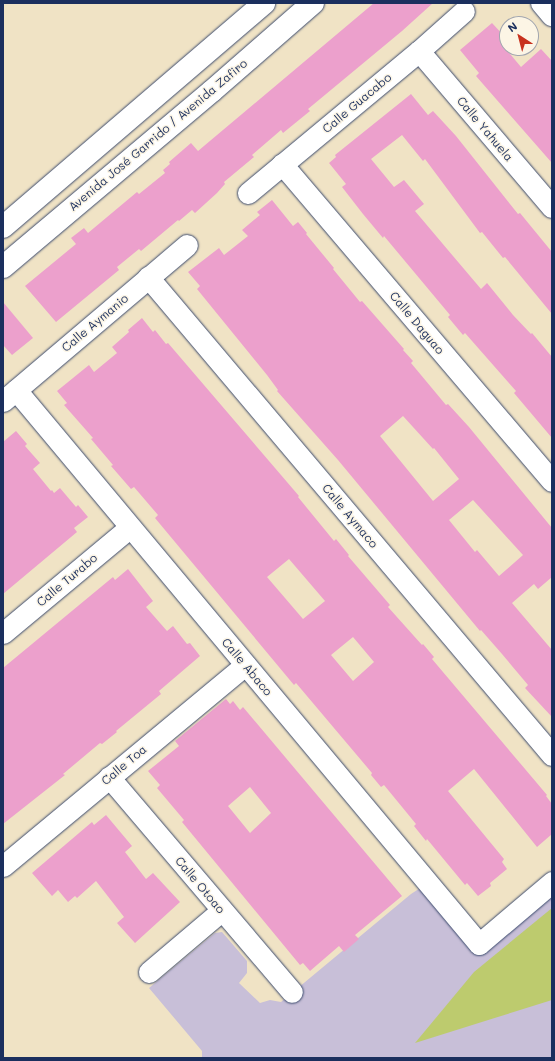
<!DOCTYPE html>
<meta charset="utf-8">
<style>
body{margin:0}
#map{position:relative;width:555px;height:1061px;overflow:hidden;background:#f0e3c5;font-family:Mali,sans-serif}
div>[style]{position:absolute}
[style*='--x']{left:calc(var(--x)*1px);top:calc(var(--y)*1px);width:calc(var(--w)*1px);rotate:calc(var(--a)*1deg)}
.industrial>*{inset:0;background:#c8bfd8}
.green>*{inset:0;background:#bdcb6e}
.building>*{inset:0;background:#eca0cc}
.roads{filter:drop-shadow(0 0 1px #3b4a6d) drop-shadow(0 0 1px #3b4a6d)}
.street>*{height:21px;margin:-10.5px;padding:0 10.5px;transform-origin:10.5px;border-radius:10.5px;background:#fff}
.primary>*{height:22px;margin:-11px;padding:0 11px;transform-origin:11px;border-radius:11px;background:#fff}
span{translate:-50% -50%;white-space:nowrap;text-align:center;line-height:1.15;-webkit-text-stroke:3px #fcf5e5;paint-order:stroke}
.street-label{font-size:12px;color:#1b2f5e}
.frame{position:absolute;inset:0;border:4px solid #1b2f5e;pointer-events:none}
.north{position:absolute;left:499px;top:16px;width:40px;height:40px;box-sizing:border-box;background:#fcf5e5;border:1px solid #a2a6af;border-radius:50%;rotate:324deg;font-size:11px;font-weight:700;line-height:16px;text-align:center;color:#1b2f5e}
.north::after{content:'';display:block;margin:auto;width:14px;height:18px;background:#c8321e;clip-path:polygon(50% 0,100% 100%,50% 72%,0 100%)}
</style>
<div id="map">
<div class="industrial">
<div style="clip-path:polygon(552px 879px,552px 1058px,202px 1058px,202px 1051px,149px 988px,215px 933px,222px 932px,247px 961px,247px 973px,239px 983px,260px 1003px,270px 1000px,281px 1002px,411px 894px,428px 883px,478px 942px)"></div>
</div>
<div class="green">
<div style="clip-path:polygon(552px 908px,552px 1000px,415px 1043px,474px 972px)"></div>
</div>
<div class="building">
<div style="clip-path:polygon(374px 3px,433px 3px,402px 31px,308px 109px,310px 111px,283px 133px,281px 130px,252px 155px,254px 157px,224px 182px,225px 184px,217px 193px,195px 213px,192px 210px,179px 221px,178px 220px,141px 251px,139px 249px,117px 267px,119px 270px,56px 322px,25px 286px,76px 244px,71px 238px,84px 228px,88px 233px,137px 192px,139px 194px,165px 173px,163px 170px,170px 164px,169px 162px,191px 143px,198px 151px)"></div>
<div style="clip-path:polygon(492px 23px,505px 37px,500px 42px,521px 67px,541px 49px,552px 61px,552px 163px,476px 76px,479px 73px,460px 50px)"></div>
<div style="clip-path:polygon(411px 94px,428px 115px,433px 111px,456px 136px,518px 214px,520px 213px,552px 252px,552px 314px,505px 257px,503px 258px,482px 232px,480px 233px,425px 159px,423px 161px,402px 135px,371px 159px,394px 187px,404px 180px,424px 204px,415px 211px,453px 256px,481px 289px,487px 283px,513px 315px,531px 334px,532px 333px,552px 357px,552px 438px,514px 393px,516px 391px,465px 333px,463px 335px,448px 317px,450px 315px,384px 236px,383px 238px,363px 214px,342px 187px,346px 184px,329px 163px,336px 157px,335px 155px)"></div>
<div style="clip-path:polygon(evenodd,272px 200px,293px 226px,298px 222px,307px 233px,306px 234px,334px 268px,333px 269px,360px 302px,362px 301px,404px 349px,403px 350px,413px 361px,411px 363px,446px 405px,448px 404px,469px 427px,552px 528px,552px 577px,538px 589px,534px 584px,512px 603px,552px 650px,552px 717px,525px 688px,528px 685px,502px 654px,481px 630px,480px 631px,338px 460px,277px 391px,278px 390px,267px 375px,197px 289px,200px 286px,188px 272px,219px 248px,224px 255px,248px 236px,242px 230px,260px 215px,257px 212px,272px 200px,403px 416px,433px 449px,434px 448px,459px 479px,433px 501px,380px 436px,403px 416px,272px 200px,473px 500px,523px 555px,499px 576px,477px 550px,475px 552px,449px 520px,473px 500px)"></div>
<div style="clip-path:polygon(3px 302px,33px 338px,12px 355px,3px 345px)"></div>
<div style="clip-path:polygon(evenodd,142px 318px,153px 332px,155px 330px,166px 344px,168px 343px,299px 496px,298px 497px,334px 541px,336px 539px,349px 555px,348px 556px,390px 605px,388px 607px,422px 645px,423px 644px,434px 657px,432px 659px,547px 795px,546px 796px,552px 804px,552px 834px,537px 847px,474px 769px,448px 791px,504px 859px,502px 862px,507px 869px,490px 883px,491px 886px,478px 896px,467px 883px,465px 885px,427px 839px,426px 841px,414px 826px,416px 824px,384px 785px,381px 787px,371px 775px,372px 773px,296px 683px,294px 685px,155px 518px,158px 515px,134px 487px,131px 489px,111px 466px,113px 465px,91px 439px,93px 438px,64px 405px,67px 403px,57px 391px,89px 365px,94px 372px,117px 353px,112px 347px,129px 332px,128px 330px,142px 318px,289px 559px,325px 601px,303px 619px,267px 577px,289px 559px,142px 318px,353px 637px,374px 662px,353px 681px,331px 655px,353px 637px)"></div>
<div style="clip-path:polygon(16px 431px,27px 444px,25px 446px,40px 463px,33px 469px,51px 491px,52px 490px,54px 493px,60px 488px,76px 507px,78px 505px,88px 517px,74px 528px,77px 532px,3px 594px,3px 442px)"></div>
<div style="clip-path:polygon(128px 569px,153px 601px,146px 607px,167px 631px,173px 626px,187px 644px,190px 643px,200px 656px,159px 691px,161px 694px,116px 731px,117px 732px,102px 744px,100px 743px,63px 774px,65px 775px,3px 824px,3px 668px,113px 577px,115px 580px)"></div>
<div style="clip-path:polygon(evenodd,226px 699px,230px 704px,233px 701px,240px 710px,243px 707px,402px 896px,355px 935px,359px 939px,344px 952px,339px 946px,310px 971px,303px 963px,300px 965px,182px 822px,184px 820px,157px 788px,160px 785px,148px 771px,179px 746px,175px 741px,226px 699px,250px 787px,271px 813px,250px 833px,228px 806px,250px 787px)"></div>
<div style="clip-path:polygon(106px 815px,132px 846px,125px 852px,146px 879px,153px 873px,180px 902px,135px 943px,117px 923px,124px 917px,96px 881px,77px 898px,75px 896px,68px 902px,58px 890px,52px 896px,32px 873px,92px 822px,94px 825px)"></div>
</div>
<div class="roads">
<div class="street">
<div style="--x:419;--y:51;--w:205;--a:49.6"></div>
<div style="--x:282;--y:164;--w:416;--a:49.6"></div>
<div style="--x:248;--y:193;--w:222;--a:-39.7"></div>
<div style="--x:419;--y:51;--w:60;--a:-41.6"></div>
<div style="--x:148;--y:277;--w:626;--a:49.8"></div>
<div style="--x:16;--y:390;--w:722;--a:50.11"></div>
<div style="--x:479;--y:944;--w:96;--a:-40.3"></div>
<div style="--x:3;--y:401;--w:241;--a:-40.3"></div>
<div style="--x:3;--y:633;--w:165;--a:-39.8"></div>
<div style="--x:109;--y:777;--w:282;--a:49.6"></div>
<div style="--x:3;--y:866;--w:315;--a:-39.7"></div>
<div style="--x:149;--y:972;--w:94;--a:-40.3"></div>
</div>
<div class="primary">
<div style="--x:542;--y:3;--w:16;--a:50"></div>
<div style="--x:3;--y:227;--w:344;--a:-40.6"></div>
<div style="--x:3;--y:267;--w:273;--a:-40.1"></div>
<div style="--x:212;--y:91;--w:134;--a:-41.1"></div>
</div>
</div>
<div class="street-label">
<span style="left:357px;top:103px;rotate:-40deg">Calle Guacabo</span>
<span style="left:485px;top:129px;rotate:50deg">Calle Yahuela</span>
<span style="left:158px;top:135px;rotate:-40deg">Avenida José Garrido / Avenida Zafiro</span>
<span style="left:95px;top:323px;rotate:-40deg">Calle Aymanio</span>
<span style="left:417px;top:323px;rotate:50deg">Calle Daguao</span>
<span style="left:350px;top:516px;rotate:50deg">Calle Aymaco</span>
<span style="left:67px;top:580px;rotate:-40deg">Calle Turabo</span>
<span style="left:247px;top:667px;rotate:50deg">Calle Abaco</span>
<span style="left:124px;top:765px;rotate:-40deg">Calle Toa</span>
<span style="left:200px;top:885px;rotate:50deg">Calle Otoao</span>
</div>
<div class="frame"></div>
<div class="north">N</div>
</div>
